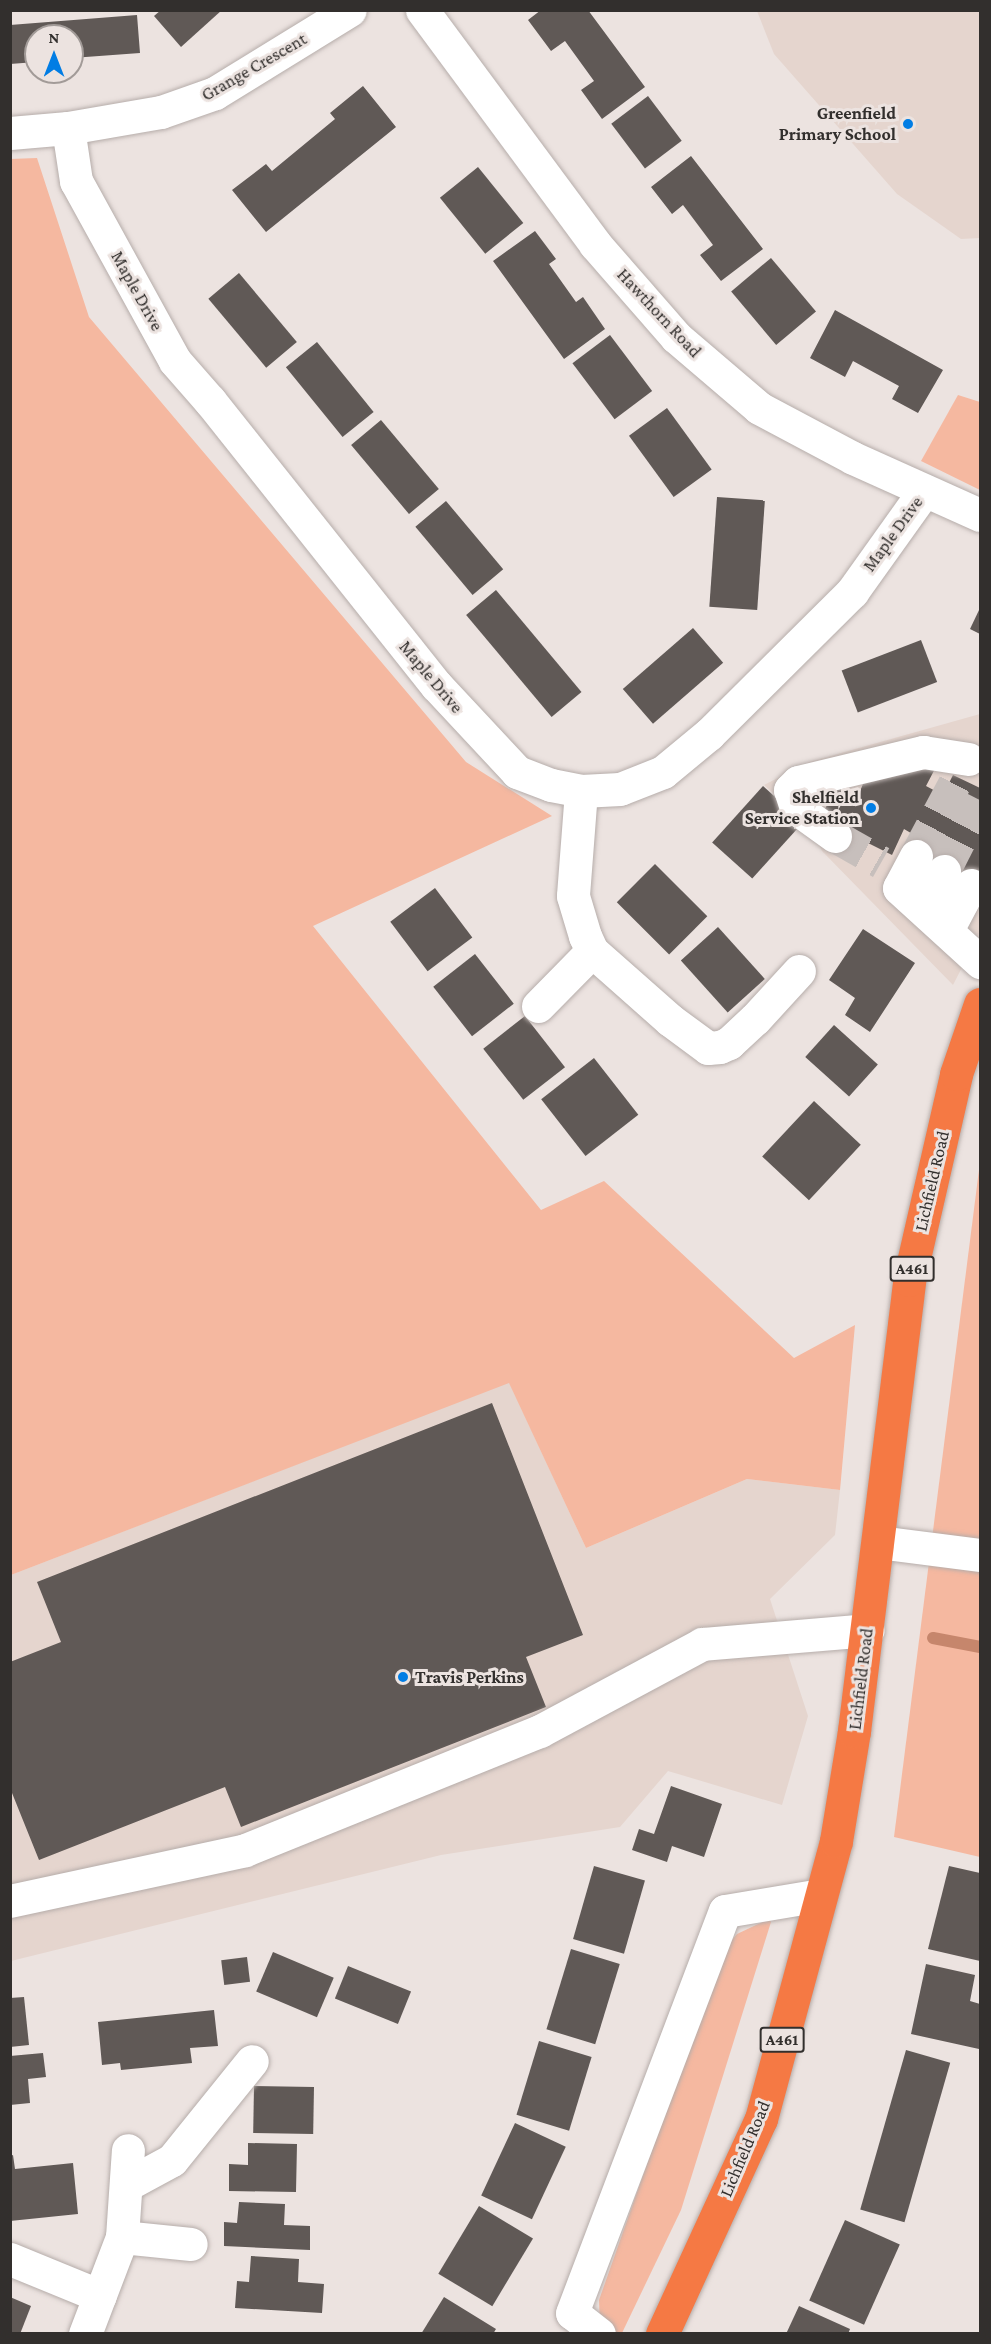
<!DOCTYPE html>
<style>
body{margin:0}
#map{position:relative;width:991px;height:2344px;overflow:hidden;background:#ece3e0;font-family:"Crimson Pro",serif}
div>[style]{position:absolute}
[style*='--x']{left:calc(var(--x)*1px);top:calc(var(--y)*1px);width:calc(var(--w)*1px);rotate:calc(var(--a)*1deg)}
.built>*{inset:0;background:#e5d5ce}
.green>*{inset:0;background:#f5b8a0}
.stream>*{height:12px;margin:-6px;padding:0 6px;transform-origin:6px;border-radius:6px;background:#c6866c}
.building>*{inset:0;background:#605956;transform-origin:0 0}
.minor-tunnel>*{height:33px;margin-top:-16.5px;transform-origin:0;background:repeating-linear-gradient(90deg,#c7bfbc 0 33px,transparent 0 49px)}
.roads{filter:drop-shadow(0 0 2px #b6adaa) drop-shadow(0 0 2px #b6adaa)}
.minor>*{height:33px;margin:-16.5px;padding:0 16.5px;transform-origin:16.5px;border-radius:16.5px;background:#fff}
.highway>*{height:33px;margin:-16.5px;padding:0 16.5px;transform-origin:16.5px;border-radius:16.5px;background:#f57944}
.dots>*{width:16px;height:16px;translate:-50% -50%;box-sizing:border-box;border:3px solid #ece3e0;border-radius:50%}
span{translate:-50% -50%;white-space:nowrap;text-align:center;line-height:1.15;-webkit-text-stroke:6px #ece3e0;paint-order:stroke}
.shield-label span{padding:2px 4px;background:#ece3e0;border:2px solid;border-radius:4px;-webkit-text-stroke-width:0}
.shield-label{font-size:16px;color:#322f2d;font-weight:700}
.street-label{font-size:18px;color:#322f2d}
.poi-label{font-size:18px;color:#322f2d;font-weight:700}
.right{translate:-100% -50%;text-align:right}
.left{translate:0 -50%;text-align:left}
.frame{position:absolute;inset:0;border:12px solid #322f2d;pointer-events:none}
.north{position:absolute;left:24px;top:24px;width:60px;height:60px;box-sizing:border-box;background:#ece3e0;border:2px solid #a29b98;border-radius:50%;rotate:0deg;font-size:16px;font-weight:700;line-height:24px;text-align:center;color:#322f2d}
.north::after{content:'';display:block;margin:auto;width:21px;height:27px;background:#017de4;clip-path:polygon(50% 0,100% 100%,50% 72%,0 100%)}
</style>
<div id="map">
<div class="built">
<div style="clip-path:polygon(757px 11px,980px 11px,980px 238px,961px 239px,897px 194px,774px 54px)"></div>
<div style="clip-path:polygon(980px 714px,980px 932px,953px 985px,822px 851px,810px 827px,764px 785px,809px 762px)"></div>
<div style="clip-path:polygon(509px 1382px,586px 1548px,747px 1479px,840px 1490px,835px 1535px,770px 1599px,808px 1716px,782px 1805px,668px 1771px,620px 1827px,441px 1855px,11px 1961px,11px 1575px)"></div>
</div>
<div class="green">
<div style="clip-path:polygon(37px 158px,89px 317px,466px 762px,552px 816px,313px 926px,541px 1210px,604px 1181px,794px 1358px,855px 1325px,840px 1490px,747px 1479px,586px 1548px,509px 1383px,11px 1575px,10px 159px)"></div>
<div style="clip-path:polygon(958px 395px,980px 402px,980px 490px,921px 461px)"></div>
<div style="clip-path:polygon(980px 1162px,980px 1857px,894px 1837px)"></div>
<div style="clip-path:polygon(769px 1919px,771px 1922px,681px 2210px,622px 2333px,609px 2333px,600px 2327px,599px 2300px,722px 1952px,737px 1934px)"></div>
</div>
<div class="stream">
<div style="--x:933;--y:1638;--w:48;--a:10.8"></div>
</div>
<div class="building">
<div style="clip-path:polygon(161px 10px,222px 10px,181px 47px,154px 16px)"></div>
<div style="clip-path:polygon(541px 10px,588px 10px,645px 87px,602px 119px,581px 90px,594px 81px,565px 41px,551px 51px,528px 20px)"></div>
<div style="clip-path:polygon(137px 15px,140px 53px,72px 58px,72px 36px,36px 36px,36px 62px,10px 64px,10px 25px)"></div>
<div style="clip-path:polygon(363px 86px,396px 127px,266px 232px,232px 190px,266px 164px,272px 171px,335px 119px,330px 113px)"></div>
<div style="left:648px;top:96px;width:56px;height:46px;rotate:53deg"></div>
<div style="clip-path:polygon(691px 156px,763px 249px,721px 281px,700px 255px,713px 245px,683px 205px,672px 214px,651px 187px)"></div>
<div style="left:478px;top:167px;width:72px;height:49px;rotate:51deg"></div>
<div style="clip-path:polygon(535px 231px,556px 259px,549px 264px,576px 302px,583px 297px,605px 329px,564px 359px,493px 261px)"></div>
<div style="left:771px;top:258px;width:70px;height:52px;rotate:50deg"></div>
<div style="left:239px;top:273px;width:90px;height:40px;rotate:50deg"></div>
<div style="clip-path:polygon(835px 310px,943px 370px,918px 413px,892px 399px,899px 386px,853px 361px,845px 377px,810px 358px)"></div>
<div style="left:610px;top:335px;width:70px;height:47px;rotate:53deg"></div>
<div style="left:317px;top:342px;width:90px;height:40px;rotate:51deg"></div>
<div style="left:667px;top:408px;width:76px;height:47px;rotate:54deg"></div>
<div style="left:381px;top:420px;width:90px;height:39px;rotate:50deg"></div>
<div style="left:717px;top:497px;width:48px;height:110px;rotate:4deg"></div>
<div style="left:446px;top:501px;width:89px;height:40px;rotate:50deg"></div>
<div style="left:496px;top:590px;width:133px;height:39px;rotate:50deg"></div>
<div style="clip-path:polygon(980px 608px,980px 634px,970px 629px)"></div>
<div style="left:693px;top:628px;width:46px;height:93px;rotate:49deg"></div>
<div style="left:921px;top:640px;width:45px;height:85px;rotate:69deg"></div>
<div style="clip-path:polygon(938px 763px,926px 786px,943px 795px,953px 775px,980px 788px,980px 889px,908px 852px,916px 836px,904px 829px,892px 855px,820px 819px,836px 787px,858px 796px,868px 772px)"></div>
<div style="left:763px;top:786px;width:54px;height:76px;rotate:42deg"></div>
<div style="left:655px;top:864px;width:74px;height:54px;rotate:45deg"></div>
<div style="left:435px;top:888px;width:62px;height:56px;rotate:53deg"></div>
<div style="left:718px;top:927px;width:70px;height:50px;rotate:48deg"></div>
<div style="clip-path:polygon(863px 929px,915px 963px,870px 1032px,845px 1015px,855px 998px,829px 980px)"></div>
<div style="left:475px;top:954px;width:63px;height:53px;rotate:52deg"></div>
<div style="left:525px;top:1016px;width:65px;height:53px;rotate:52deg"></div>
<div style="left:834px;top:1025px;width:59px;height:43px;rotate:42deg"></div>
<div style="left:594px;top:1058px;width:72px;height:67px;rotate:52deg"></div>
<div style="left:814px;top:1101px;width:64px;height:76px;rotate:43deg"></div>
<div style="clip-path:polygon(492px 1403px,583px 1635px,526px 1657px,546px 1707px,241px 1827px,225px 1787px,39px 1860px,10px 1788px,10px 1662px,61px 1642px,37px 1582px)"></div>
<div style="clip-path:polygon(671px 1786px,722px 1804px,704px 1857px,672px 1846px,667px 1862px,632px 1850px,639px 1829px,654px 1834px)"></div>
<div style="left:594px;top:1866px;width:53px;height:76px;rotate:16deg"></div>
<div style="clip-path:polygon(949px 1866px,980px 1873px,980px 1961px,928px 1949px)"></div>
<div style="left:571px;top:1949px;width:51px;height:84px;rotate:17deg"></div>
<div style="left:273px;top:1952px;width:66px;height:43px;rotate:23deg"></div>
<div style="left:247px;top:1957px;width:25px;height:26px;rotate:83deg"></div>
<div style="clip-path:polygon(926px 1964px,975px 1975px,970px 2001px,980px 2004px,979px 2049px,911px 2034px)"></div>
<div style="left:348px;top:1966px;width:68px;height:35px;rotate:22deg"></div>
<div style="clip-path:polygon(24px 1997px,29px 2045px,10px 2047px,10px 1998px)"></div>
<div style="clip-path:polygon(214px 2010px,218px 2046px,190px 2048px,192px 2063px,121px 2070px,120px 2063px,102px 2065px,98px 2022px)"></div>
<div style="left:539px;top:2041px;width:55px;height:77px;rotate:17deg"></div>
<div style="left:906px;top:2050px;width:46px;height:166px;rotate:16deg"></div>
<div style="clip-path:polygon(43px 2053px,46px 2077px,28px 2079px,30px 2103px,10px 2105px,10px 2056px)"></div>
<div style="left:254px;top:2086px;width:60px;height:47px;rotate:1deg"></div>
<div style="left:515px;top:2123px;width:56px;height:80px;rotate:25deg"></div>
<div style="clip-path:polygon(248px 2143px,297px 2144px,296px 2192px,229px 2191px,229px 2164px,248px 2165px)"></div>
<div style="clip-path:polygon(13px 2155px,15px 2169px,73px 2163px,78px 2214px,10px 2221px,10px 2156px)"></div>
<div style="clip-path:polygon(239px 2202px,285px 2204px,284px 2225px,310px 2226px,310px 2250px,224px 2246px,224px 2222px,237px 2223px)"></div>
<div style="left:479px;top:2206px;width:63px;height:79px;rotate:31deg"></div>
<div style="left:845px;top:2220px;width:60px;height:88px;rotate:24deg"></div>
<div style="clip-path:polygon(251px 2256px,299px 2259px,298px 2282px,324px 2284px,322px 2313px,235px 2308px,237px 2281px,249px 2282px)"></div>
<div style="clip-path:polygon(10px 2297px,31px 2306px,20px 2334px,10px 2334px)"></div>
<div style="clip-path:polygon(444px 2297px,496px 2329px,493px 2334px,421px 2334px)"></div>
<div style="clip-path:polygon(799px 2306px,850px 2329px,848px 2334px,786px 2334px)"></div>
</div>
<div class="minor-tunnel">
<div style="--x:835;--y:836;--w:53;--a:29.5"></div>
<div style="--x:916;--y:856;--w:89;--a:-62"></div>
<div style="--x:944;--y:871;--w:80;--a:-63.1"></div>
</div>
<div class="roads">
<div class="minor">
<div style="--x:422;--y:10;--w:291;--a:53.5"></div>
<div style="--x:595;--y:244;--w:123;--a:48.9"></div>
<div style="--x:676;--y:337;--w:109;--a:40.5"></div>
<div style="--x:759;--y:408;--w:106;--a:28"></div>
<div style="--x:853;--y:458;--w:139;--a:24.2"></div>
<div style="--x:68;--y:128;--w:54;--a:81.4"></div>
<div style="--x:76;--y:181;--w:205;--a:61.2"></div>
<div style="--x:175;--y:361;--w:53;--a:48.8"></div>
<div style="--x:210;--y:401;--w:363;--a:51.5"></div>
<div style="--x:436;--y:685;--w:119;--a:47"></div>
<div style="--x:517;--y:772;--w:36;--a:21"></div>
<div style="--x:551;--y:785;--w:31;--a:11"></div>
<div style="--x:581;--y:791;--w:39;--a:-3"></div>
<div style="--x:620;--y:789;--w:46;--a:-21.6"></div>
<div style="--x:663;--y:772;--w:60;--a:-39.6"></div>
<div style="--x:709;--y:734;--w:202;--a:-44.8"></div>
<div style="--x:852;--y:592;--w:124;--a:-54.5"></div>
<div style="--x:10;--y:133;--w:58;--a:-4.9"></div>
<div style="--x:68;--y:128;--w:94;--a:-9.8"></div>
<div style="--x:161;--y:112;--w:57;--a:-19.4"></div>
<div style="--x:215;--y:93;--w:158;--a:-31.6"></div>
<div style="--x:581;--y:791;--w:105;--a:94.4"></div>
<div style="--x:573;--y:896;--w:42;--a:73.3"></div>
<div style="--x:585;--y:936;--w:17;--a:65"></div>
<div style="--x:592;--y:951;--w:104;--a:41.5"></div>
<div style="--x:670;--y:1020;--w:47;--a:36.4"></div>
<div style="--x:708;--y:1048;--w:12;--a:-5"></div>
<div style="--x:720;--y:1047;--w:10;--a:-24"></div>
<div style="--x:729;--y:1043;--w:35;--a:-43"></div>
<div style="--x:755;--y:1019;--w:65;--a:-47.5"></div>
<div style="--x:835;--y:836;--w:48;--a:-144.3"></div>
<div style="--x:796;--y:808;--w:19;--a:-108"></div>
<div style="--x:790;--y:790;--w:11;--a:-45"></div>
<div style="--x:798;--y:782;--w:129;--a:-13.5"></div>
<div style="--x:923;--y:752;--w:46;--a:8.8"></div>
<div style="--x:916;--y:856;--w:36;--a:118"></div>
<div style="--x:899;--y:888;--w:110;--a:42.4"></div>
<div style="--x:924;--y:909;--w:43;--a:-62.2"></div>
<div style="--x:947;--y:930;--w:51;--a:-61.9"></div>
<div style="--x:538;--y:1006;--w:77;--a:-45.5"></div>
<div style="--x:878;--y:1542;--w:103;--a:7.3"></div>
<div style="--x:10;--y:1901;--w:240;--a:-12.2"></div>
<div style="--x:245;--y:1850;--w:318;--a:-22"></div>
<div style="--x:540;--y:1731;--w:184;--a:-28.2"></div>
<div style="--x:702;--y:1644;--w:166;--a:-4.8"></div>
<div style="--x:126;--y:2185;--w:52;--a:-28.5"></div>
<div style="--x:172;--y:2160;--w:127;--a:-51.1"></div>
<div style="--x:122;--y:2237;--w:69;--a:5.8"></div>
<div style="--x:10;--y:2259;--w:97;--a:22.3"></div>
<div style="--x:85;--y:2334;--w:104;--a:-69.1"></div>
<div style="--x:122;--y:2237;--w:87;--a:-86.1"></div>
<div style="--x:599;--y:2334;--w:34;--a:-142"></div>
<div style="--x:572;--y:2313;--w:430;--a:-69.2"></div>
<div style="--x:725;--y:1911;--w:97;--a:-9.5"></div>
</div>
<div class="highway">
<div style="--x:662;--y:2334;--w:237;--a:-65.3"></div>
<div style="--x:761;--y:2119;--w:288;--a:-74.9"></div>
<div style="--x:836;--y:1841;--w:111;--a:-80.7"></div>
<div style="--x:854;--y:1731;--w:454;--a:-83"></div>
<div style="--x:909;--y:1280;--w:211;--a:-77.1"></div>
<div style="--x:956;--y:1074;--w:74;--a:-71.1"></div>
</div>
</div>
<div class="dots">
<div style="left:908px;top:124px;background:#017de4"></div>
<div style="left:871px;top:808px;background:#017de4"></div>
<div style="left:403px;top:1677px;background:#017de4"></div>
</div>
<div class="shield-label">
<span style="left:912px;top:1269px">A461</span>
<span style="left:782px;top:2040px">A461</span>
</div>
<div class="street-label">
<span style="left:254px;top:67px;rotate:-30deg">Grange Crescent</span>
<span style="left:137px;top:291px;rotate:61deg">Maple Drive</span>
<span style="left:659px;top:313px;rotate:47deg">Hawthorn Road</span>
<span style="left:893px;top:534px;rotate:-54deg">Maple Drive</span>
<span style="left:431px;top:677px;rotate:50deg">Maple Drive</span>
<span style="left:932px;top:1181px;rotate:-77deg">Lichfield Road</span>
<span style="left:861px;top:1679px;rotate:-83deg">Lichfield Road</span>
<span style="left:745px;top:2149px;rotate:-67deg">Lichfield Road</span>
</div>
<div class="poi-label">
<span class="right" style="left:896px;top:124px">Greenfield<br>Primary School</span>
<span class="right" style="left:859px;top:808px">Shelfield<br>Service Station</span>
<span class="left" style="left:415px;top:1677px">Travis Perkins</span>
</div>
<div class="frame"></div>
<div class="north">N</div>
</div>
